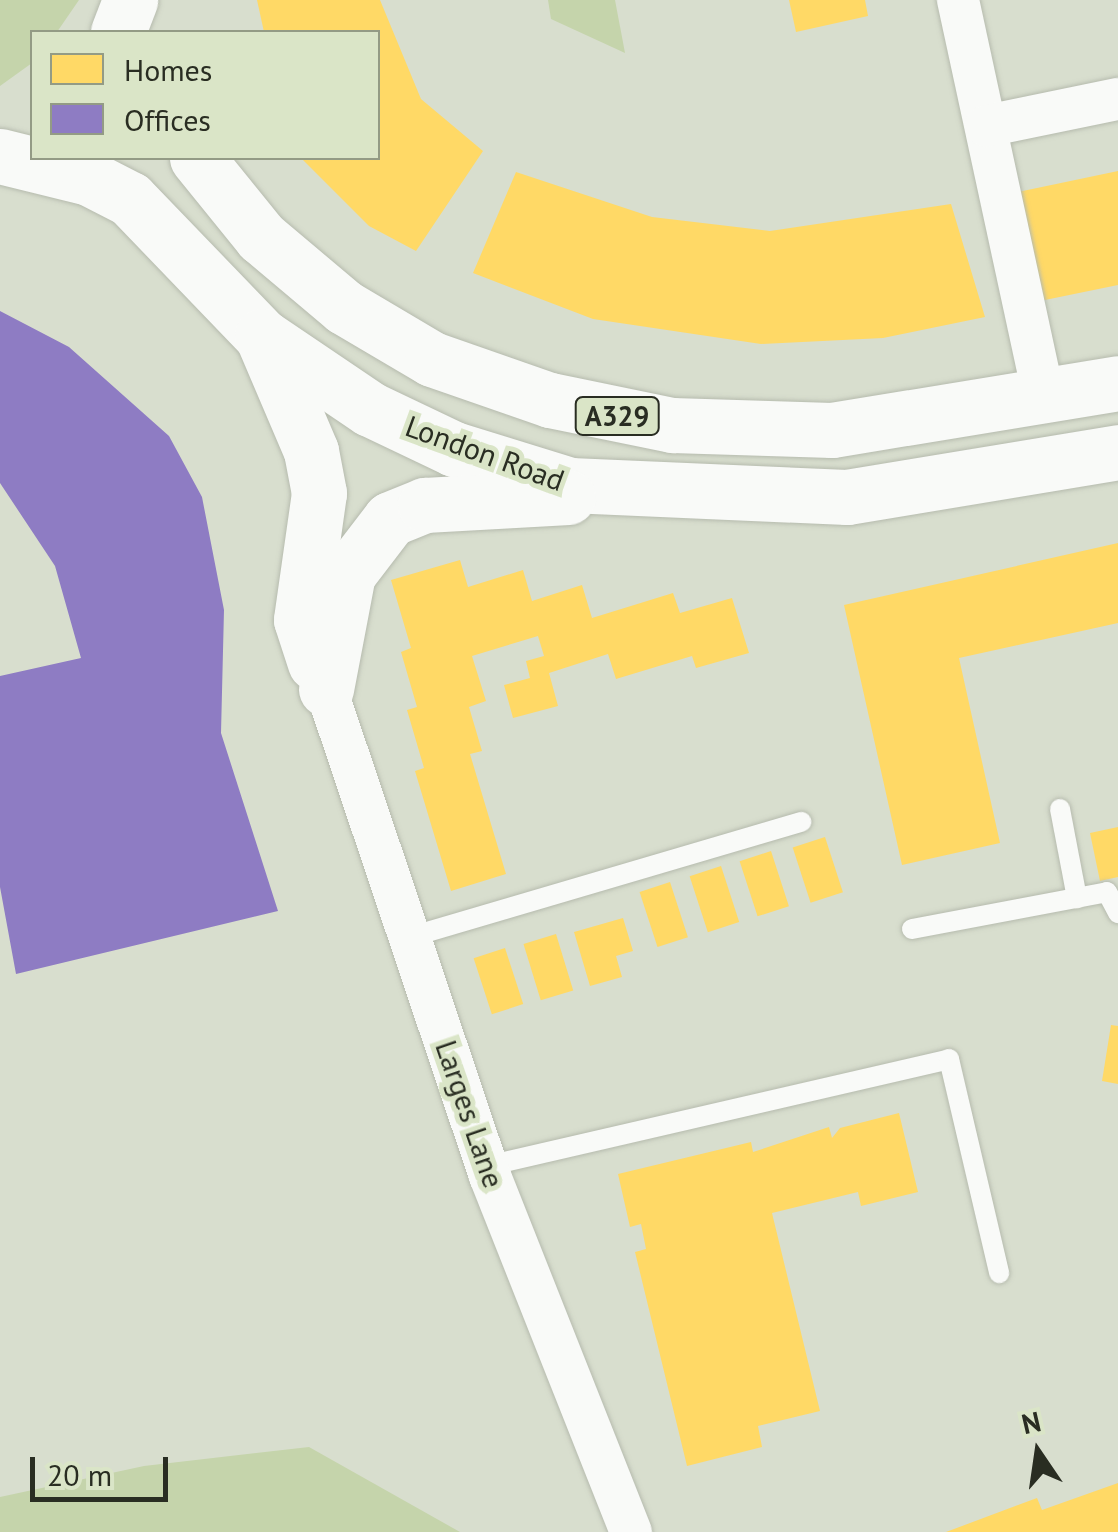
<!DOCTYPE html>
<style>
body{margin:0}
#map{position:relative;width:1118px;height:1532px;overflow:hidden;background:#d8dece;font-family:"PT Sans",sans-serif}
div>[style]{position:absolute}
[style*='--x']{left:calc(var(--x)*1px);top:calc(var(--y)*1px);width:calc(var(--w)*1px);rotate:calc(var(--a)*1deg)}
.green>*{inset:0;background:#c5d4ab}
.homes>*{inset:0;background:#ffd966;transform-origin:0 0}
.offices>*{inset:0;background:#8e7cc3}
.roads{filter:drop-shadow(0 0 2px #b6bbae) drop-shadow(0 0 2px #b6bbae)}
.lane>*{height:20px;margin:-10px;padding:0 10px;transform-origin:10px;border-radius:10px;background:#f9faf8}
.street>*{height:42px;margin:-21px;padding:0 21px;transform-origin:21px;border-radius:21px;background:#f9faf8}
.primary>*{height:55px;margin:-27.5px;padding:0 27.5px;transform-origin:27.5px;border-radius:27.5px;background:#f9faf8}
span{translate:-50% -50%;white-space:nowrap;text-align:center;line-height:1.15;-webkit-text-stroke:10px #dae5c7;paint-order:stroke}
.shield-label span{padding:2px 8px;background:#dae5c7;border:2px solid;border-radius:8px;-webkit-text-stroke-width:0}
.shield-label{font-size:28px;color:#292d22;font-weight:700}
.street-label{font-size:30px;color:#292d22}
.legend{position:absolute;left:30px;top:30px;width:350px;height:130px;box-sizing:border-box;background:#dae5c7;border:2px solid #939b85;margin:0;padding:12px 18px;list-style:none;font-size:30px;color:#292d22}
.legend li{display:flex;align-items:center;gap:20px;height:50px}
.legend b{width:50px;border:2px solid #939b85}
.north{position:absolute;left:988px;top:1402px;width:100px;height:100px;-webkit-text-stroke:8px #dae5c7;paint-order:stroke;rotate:347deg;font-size:28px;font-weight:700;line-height:40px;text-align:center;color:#292d22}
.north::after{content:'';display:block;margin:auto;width:35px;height:45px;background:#292d22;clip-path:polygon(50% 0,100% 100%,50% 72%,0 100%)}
.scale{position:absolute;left:30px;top:1457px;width:138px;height:45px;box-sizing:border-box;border:5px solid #292d22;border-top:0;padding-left:12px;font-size:30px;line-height:35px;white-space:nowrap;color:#292d22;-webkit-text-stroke:8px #dae5c7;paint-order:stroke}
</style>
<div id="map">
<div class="green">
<div style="clip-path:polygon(0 0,79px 0,57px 32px,32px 32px,32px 63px,0 86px)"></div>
<div style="clip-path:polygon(548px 0,615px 0,625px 53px,551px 19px)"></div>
<div style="clip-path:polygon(309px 1447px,460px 1532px,0 1532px,0 1497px,144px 1466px)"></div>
</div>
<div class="homes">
<div style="clip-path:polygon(257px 0,380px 0,421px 99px,483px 151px,416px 251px,369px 226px,301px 158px,378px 158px,378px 32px,264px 32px)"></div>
<div style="clip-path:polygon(789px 0,865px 0,868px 16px,796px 32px)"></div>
<div style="clip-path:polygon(1118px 171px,1118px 285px,1040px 301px,1018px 192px)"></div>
<div style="clip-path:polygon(516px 172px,652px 217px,770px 231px,951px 204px,985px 317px,883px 338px,761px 344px,593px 319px,473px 273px)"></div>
<div style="clip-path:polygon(1118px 543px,1118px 623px,959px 658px,1000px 843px,902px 865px,844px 605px)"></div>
<div style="clip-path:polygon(460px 560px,468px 587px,523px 570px,532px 601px,582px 585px,592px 618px,673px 593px,680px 613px,732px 598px,749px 653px,696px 668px,692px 656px,616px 679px,608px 654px,549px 673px,558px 706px,513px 718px,504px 685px,530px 678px,526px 661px,544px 656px,538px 636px,472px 656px,486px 701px,469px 707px,482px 751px,470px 754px,506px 874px,451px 891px,415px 771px,424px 768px,407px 710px,417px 707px,401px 652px,411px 648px,391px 580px)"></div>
<div style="clip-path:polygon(1118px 827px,1118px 877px,1100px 881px,1090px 833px)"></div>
<div style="left:825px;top:837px;width:58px;height:34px;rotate:72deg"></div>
<div style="left:771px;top:851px;width:58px;height:33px;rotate:72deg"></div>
<div style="left:721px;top:866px;width:59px;height:33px;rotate:72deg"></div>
<div style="left:670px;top:882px;width:58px;height:32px;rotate:72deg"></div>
<div style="clip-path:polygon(623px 918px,633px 951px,616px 956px,622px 977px,590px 986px,574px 932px)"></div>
<div style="left:556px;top:934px;width:59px;height:34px;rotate:73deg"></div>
<div style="left:505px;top:948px;width:59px;height:33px;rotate:72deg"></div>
<div style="clip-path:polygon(1111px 1025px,1118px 1026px,1118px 1084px,1102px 1081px)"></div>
<div style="clip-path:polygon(899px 1113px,918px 1192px,861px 1206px,858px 1192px,772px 1213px,820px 1411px,758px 1426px,762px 1447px,687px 1466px,635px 1252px,646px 1249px,641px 1224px,630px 1227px,618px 1174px,751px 1142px,753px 1152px,829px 1127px,832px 1138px,840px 1128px)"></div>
<div style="clip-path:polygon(1118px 1483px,1118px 1532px,946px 1532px,1037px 1498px,1042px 1510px)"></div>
</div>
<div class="offices">
<div style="clip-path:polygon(0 311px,69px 347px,169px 436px,202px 497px,224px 610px,221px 733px,278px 911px,16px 974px,0 887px,0 676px,81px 658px,55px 566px,0 483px)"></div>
</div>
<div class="roads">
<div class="lane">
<div style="--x:1060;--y:809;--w:91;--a:79.2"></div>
<div style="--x:912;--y:929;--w:198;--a:-10.7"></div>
<div style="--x:1107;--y:892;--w:24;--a:62"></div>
<div style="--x:410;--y:937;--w:408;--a:-16.4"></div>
<div style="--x:487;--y:1166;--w:474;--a:-13"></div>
<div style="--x:949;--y:1059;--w:220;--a:76.8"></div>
</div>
<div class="street">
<div style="--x:958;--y:0;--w:379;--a:77.8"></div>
<div style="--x:986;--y:126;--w:135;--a:-11.6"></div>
<div style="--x:326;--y:689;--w:514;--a:71.39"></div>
<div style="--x:490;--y:1176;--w:383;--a:68.4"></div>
</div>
<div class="primary">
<div style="--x:118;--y:32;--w:34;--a:-69"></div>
<div style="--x:0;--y:156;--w:92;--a:13.9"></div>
<div style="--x:89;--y:178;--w:46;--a:27.1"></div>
<div style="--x:130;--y:199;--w:190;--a:46.1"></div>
<div style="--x:262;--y:336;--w:130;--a:34.1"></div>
<div style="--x:370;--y:409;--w:93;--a:25.5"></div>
<div style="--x:454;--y:449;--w:121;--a:17.2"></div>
<div style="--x:570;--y:485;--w:277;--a:2.5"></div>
<div style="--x:847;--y:497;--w:275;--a:-9.4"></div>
<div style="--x:197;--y:158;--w:102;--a:51"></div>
<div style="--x:261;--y:237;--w:109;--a:40.1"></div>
<div style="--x:344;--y:307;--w:102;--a:30.6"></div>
<div style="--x:432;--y:359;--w:125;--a:19.2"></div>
<div style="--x:550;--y:400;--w:125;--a:11.6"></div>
<div style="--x:672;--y:425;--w:160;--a:1.8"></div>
<div style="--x:832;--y:430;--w:290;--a:-9.3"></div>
<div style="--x:262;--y:336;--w:125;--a:66.9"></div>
<div style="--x:311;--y:451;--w:43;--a:79.2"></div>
<div style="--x:319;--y:493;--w:128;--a:98.1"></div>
<div style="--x:301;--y:620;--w:45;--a:72"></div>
<div style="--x:326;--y:689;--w:117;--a:-79.2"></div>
<div style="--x:348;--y:574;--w:69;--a:-52.6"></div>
<div style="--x:390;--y:519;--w:38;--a:-22"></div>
<div style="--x:425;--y:505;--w:143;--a:-3.2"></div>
</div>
</div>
<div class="shield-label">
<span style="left:617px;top:416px">A329</span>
</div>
<div class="street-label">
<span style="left:485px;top:453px;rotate:20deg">London Road</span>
<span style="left:470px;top:1114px;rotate:71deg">Larges Lane</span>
</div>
<ul class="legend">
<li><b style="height:28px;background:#ffd966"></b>Homes</li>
<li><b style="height:28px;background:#8e7cc3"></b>Offices</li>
</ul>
<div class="north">N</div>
<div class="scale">20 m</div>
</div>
